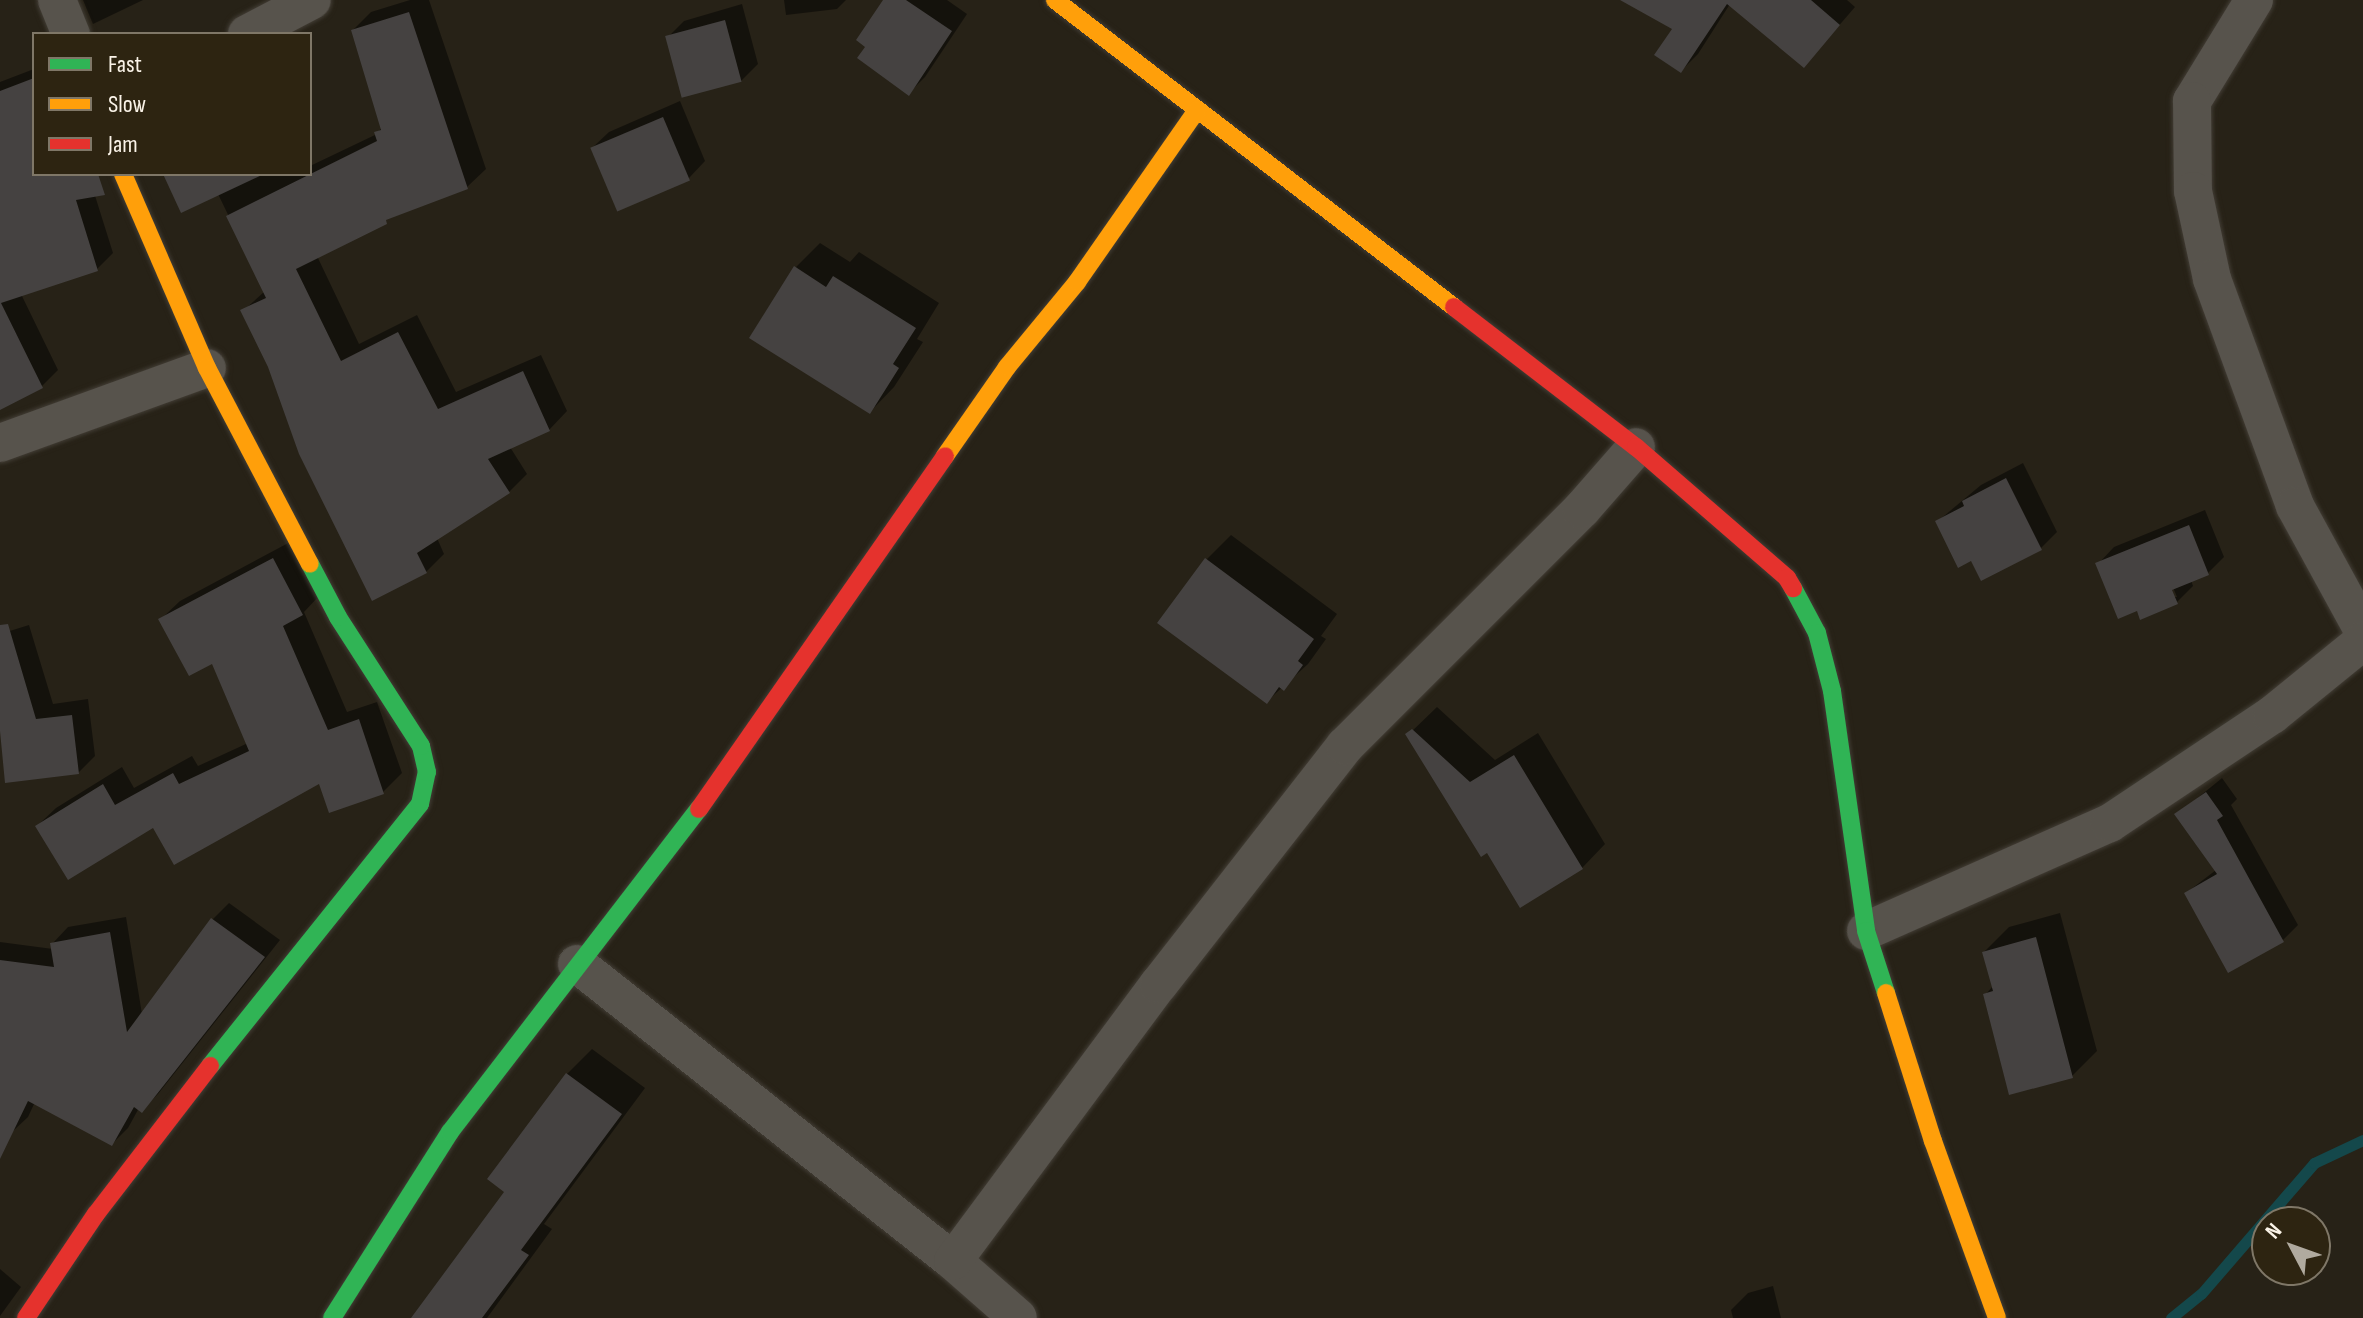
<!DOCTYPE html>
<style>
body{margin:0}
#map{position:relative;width:2363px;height:1318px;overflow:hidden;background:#272217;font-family:"Sofia Sans Condensed",sans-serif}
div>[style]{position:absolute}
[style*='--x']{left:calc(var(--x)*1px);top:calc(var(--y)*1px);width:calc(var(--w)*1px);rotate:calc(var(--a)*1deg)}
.shadow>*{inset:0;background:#0007}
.stream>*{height:11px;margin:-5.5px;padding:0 5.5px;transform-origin:5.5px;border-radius:5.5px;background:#14484b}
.building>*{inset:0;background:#454241;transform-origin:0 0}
.roads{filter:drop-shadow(0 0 2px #423d35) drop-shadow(0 0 2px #423d35)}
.street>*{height:38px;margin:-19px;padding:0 19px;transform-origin:19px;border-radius:19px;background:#57534c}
.fast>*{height:18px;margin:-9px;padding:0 9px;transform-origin:9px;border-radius:9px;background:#30b455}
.slow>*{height:18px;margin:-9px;padding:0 9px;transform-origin:9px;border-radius:9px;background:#ff9f0a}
.jam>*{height:18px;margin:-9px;padding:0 9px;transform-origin:9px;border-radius:9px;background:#e5322d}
span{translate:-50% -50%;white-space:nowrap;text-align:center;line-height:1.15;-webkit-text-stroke:8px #2d2411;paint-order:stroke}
.legend{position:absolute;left:32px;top:32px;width:280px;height:144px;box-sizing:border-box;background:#2d2411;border:2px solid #7f7767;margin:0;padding:10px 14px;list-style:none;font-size:24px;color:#faf3e8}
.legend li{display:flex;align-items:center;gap:16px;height:40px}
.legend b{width:40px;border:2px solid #7f7767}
.north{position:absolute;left:2251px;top:1206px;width:80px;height:80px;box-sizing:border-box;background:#2d2411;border:2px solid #7f7767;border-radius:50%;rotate:311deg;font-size:22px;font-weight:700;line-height:32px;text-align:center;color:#faf3e8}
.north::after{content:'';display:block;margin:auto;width:28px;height:36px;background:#b0aa9f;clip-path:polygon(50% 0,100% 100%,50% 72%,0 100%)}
</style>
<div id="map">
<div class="shadow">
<div style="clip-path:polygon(83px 0,143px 0,93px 24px)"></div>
<div style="clip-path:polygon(410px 0,429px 0,486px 169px,467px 187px,393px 215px,317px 256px,359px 344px,417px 315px,456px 392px,541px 355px,567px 411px,549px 430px,510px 447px,527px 474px,509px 492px,437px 538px,444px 554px,426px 572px,270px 366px,243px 311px,265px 291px,218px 194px,165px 174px,310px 174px,310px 166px,377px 134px,382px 127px,353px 30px,371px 12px)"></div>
<div style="clip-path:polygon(784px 0,846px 0,837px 9px,786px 15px)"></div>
<div style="clip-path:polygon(885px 0,947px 0,967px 14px,925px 77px,908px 94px,868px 46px)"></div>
<div style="clip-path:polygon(1624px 0,1847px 0,1855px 7px,1804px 66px,1730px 4px,1698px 54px,1681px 71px,1675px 28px)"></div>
<div style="clip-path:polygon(742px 4px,758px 64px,741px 81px,668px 37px,684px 21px)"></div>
<div style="clip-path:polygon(34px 69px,34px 174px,95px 174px,92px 186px,113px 253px,97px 269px,21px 294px,58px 370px,42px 386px,0 400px,0 82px)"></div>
<div style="clip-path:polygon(680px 101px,705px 161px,689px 178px,592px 148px,609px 132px)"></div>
<div style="clip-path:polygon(820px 243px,850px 262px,859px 252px,939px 303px,917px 339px,923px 342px,894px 387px,870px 412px,796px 267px)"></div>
<div style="clip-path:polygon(2023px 463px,2057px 532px,2041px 548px,1938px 521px,1981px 485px)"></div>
<div style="clip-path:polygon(evenodd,2205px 510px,2224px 557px,2208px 573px,2191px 580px,2193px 586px,2177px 602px,2098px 564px,2114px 547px,2205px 510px,2170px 580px,2177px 597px,2173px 597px,2170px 580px)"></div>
<div style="clip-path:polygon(1231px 535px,1337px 614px,1321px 636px,1326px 639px,1308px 664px,1266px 702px,1207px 559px)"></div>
<div style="clip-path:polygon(292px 541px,320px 595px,304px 612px,347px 712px,377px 702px,402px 773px,383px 792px,321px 782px,154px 825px,37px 826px,56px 808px,122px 767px,134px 788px,192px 756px,198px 766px,248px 743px,213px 661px,161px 619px,180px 601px)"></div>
<div style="clip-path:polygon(29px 625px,53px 704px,88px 699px,95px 756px,78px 773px,0 711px,0 634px)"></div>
<div style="clip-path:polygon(1437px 707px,1495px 760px,1538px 733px,1605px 844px,1582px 868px,1487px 851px,1408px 735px)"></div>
<div style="clip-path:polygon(2222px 778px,2237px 799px,2231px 805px,2298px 925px,2283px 940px,2186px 893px,2216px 870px,2177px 815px)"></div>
<div style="clip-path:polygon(229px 903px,280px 940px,158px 1094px,142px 1110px,139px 1108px,128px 1128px,112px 1144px,35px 1102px,28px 1117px,11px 1133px,0 1137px,0 942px,53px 949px,52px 944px,68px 927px,126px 917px,142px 1014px,213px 919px)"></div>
<div style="clip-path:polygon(2060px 913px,2097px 1051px,2072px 1076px,1985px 995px,1993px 986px,1984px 952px,2009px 927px)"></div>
<div style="clip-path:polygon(592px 1049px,645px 1088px,544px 1224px,552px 1229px,487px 1318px,414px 1318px,507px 1191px,490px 1179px,567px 1074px)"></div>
<div style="clip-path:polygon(0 1269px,21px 1287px,0 1316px)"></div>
<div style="clip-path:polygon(1773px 1286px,1781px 1318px,1733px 1318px,1731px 1310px,1748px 1293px)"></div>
</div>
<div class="stream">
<div style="--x:2171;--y:1318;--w:38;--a:-39"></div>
<div style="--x:2201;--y:1294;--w:173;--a:-49.2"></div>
<div style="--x:2314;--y:1163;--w:54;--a:-25.1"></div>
</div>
<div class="building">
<div style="clip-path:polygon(883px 0,906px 0,952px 31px,909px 96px,857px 58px,865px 47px,856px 40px)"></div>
<div style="clip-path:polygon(1620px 0,1811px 0,1840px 25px,1804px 68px,1727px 4px,1681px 73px,1654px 55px,1672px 29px)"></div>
<div style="clip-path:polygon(409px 12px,468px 189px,386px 220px,387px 224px,296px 269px,341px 361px,398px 332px,438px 409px,523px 371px,550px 431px,488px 459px,510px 493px,417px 553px,427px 573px,372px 601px,299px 454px,268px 367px,240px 310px,266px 298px,226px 216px,377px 141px,374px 132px,381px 130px,351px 30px)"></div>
<div style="left:725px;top:20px;width:64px;height:62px;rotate:75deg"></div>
<div style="clip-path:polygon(34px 78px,34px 174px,98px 174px,105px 195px,76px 200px,98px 271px,1px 303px,43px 388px,0 410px,0 91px)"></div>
<div style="left:663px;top:117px;width:69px;height:79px;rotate:67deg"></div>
<div style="clip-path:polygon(163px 174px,264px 174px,181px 213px)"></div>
<div style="clip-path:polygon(794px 266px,826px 287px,833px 276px,916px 328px,893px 364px,899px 368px,870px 414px,749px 338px)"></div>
<div style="clip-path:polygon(2006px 478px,2042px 550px,1981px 581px,1971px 561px,1958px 568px,1935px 521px,1964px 506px,1962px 501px)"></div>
<div style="clip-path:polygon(2189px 525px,2209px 575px,2172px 590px,2178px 604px,2140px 620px,2137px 611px,2118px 619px,2095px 563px)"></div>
<div style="clip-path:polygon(273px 558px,303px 615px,283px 626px,328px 730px,359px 719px,384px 794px,329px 813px,319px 784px,174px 865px,153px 828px,68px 880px,35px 826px,103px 784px,115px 805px,173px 773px,179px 784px,249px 751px,212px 664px,189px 676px,158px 619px)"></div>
<div style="clip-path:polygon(1205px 558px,1314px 639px,1298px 661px,1303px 665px,1284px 691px,1279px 687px,1267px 704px,1157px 623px)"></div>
<div style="clip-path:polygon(8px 624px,36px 719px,72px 715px,79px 774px,5px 783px,0 731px,0 625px)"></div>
<div style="clip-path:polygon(1412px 729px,1470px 782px,1514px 755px,1583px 869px,1520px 908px,1487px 853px,1481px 857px,1405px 734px)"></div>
<div style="clip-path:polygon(2206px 792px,2223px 816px,2217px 820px,2284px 942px,2228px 973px,2184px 893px,2217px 874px,2174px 814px)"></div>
<div style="clip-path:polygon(211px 918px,265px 957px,142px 1113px,134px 1107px,112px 1146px,28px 1101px,0 1159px,0 960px,54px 967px,50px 943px,110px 932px,127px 1032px)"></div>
<div style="clip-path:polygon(2036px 937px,2073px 1078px,2009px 1095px,1983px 994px,1993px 991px,1982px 952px)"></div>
<div style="clip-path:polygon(566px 1073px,622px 1114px,521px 1250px,529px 1255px,482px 1318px,411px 1318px,504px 1192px,487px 1179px)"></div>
</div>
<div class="roads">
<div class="street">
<div style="--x:57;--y:0;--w:37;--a:68"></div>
<div style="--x:2254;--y:0;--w:119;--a:121.5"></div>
<div style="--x:2192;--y:101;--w:90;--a:89.4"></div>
<div style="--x:2193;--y:191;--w:90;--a:77.8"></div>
<div style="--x:2212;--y:279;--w:242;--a:69.9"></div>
<div style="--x:2295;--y:506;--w:141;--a:61.3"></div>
<div style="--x:247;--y:34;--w:73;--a:-27.6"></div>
<div style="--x:0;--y:443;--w:220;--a:-19.9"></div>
<div style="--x:1866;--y:931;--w:267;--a:-23.9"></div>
<div style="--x:2110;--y:823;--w:195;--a:-33.7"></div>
<div style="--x:2272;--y:715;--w:117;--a:-39.1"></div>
<div style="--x:577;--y:964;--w:479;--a:38.3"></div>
<div style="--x:953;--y:1261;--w:86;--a:41.2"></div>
<div style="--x:953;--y:1261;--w:345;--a:-53.4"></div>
<div style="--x:1159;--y:984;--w:302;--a:-52"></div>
<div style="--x:1345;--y:746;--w:335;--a:-45"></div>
<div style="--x:1582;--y:509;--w:82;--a:-48.9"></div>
</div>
<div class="fast">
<div style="--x:1793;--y:588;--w:51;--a:61.9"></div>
<div style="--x:1817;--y:633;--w:60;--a:75.5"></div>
<div style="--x:1832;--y:691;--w:242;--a:81.9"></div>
<div style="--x:1866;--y:931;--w:65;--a:72.1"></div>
<div style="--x:210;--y:1066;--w:336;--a:-51.3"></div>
<div style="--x:420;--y:804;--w:33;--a:-78"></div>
<div style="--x:427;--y:772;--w:27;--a:-103"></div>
<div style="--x:421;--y:746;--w:153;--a:-122.8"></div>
<div style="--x:338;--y:617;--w:60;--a:-117.8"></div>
<div style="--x:332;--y:1318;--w:220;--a:-57.6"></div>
<div style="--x:450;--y:1132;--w:408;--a:-52.4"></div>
</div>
<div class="slow">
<div style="--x:1055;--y:0;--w:503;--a:37.58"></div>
<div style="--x:123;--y:174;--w:211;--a:66.6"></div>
<div style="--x:207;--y:368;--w:221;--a:62.3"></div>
<div style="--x:945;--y:456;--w:108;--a:-55.1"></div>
<div style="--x:1007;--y:367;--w:110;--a:-50.5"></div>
<div style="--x:1077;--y:282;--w:210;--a:-55.1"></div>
<div style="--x:1886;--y:993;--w:155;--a:72.4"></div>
<div style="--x:1933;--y:1141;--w:188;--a:70.1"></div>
</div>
<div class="jam">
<div style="--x:1454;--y:307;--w:230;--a:37.6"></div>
<div style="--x:1636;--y:447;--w:200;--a:40.9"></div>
<div style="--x:1787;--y:578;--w:12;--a:59"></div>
<div style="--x:699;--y:809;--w:430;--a:-55.1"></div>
<div style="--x:26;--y:1318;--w:125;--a:-56.1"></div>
<div style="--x:96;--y:1214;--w:187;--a:-52.4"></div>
</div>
</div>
<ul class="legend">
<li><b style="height:10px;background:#30b455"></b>Fast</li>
<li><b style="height:10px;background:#ff9f0a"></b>Slow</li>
<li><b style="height:10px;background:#e5322d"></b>Jam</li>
</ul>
<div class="north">N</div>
</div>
